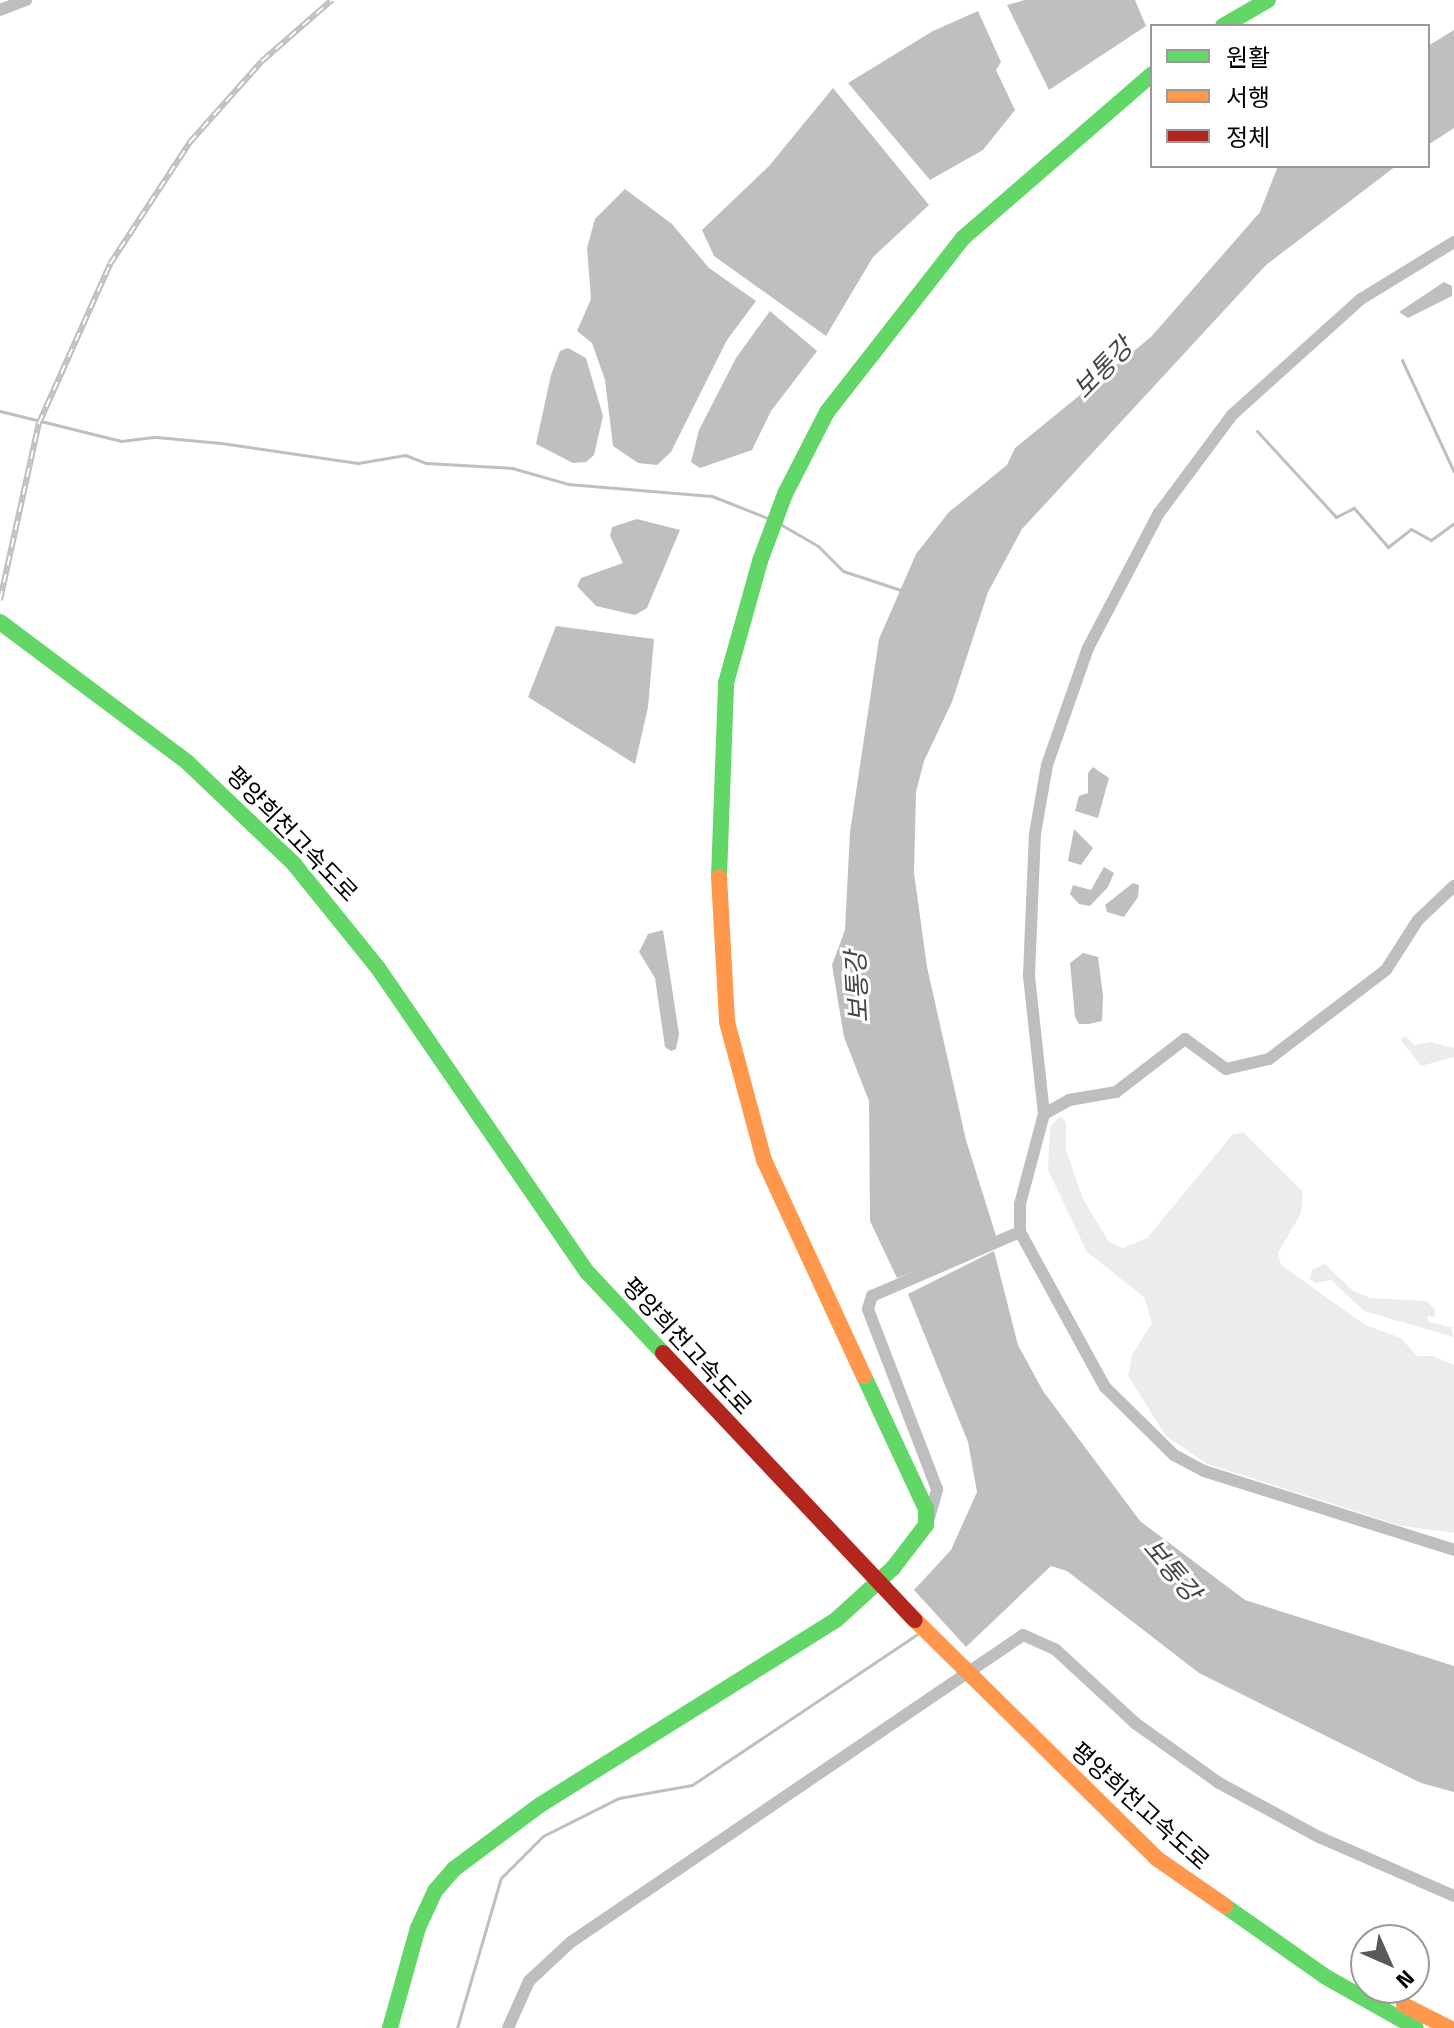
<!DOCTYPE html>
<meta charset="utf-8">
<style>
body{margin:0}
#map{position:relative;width:1454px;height:2028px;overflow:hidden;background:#fff;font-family:"Titillium Web","Noto Sans KR",sans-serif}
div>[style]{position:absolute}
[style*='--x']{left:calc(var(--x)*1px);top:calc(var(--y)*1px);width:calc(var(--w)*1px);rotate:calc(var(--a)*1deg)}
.green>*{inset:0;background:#ececec}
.water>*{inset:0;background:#bfbfbf}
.stream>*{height:3px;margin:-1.5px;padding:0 1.5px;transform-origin:1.5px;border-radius:1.5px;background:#bfbfbf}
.street>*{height:12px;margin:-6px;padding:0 6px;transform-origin:6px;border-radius:6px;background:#bebebe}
.fast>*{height:16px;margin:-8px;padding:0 8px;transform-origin:8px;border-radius:8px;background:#63d668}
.slow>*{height:16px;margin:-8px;padding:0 8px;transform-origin:8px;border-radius:8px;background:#ff974d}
.jam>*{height:16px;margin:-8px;padding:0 8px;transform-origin:8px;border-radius:8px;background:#b3261e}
.rail>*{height:6px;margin-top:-3px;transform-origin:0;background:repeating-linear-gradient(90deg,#fff 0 9px,#bebebe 0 18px);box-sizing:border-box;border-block:2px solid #bebebe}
span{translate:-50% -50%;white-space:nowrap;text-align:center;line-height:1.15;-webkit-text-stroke:6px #fff;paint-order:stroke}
.street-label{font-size:24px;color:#000}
.water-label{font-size:26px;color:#444;font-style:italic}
.legend{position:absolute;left:1150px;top:24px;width:280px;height:144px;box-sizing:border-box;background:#fff;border:2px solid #999;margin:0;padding:10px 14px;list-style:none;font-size:24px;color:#000}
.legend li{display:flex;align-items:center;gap:16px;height:40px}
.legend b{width:40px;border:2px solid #999}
.north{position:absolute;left:1350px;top:1924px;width:80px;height:80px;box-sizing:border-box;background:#fff;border:2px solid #999;border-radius:50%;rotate:135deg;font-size:22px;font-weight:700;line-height:32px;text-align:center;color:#000}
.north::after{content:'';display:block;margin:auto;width:28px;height:36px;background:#595959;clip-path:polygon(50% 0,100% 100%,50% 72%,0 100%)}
</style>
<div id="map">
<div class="green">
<div style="clip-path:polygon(1405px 1036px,1415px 1045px,1431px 1042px,1454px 1048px,1454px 1057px,1421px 1066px,1401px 1040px)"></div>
<div style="clip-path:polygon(1060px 1116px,1066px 1122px,1066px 1150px,1083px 1199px,1109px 1242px,1123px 1248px,1147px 1238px,1233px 1134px,1244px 1133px,1303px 1192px,1301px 1213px,1278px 1253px,1281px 1265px,1365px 1325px,1401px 1338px,1417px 1356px,1433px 1356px,1454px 1365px,1454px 1533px,1402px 1526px,1207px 1464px,1166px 1436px,1128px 1376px,1132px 1355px,1152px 1323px,1144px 1297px,1087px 1252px,1048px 1170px,1050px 1127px)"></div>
<div style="clip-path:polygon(1325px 1264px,1352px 1290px,1370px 1298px,1427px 1301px,1435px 1310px,1435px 1317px,1427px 1316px,1429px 1322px,1451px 1327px,1454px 1337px,1364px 1311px,1331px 1280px,1315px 1283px,1310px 1279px,1312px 1270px)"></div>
</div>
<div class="water">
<div style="clip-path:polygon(1025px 0,1135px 0,1146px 26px,1049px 90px,1007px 5px)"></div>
<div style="clip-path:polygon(978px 11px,1001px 62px,996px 70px,1015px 110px,983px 150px,930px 180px,848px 83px,933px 31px)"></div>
<div style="clip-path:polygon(1454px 30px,1454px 128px,1428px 145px,1428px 46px)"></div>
<div style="clip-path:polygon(833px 88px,929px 205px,873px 257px,826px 336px,714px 256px,702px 230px,769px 166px)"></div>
<div style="clip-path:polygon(1278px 166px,1396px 166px,1266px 265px,1022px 529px,988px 592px,952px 702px,924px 761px,916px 792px,914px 873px,927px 967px,966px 1140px,997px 1239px,897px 1278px,870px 1221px,869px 1101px,844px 1037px,832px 965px,845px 930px,850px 832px,879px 639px,916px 554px,949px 512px,1007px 465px,1015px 448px,1151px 337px,1260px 212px)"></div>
<div style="clip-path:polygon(625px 189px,672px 224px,709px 268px,756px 301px,727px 340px,671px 452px,657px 465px,638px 463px,613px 446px,605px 380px,592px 343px,577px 331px,591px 299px,587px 248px,595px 219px)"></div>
<div style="clip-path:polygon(1444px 282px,1452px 286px,1452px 296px,1408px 318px,1399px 312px)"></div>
<div style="clip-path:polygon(770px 311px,817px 351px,771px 411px,752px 450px,700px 468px,691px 462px,699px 430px,736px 358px)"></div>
<div style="clip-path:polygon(568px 348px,586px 358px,603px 416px,594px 455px,586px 462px,573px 463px,536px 444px,551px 375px,560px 351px)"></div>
<div style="clip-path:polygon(637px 519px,680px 530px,647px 608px,635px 615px,596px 606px,577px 586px,581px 578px,623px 563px,610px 536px,612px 527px)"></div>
<div style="clip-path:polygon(556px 626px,654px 639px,648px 707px,635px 764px,528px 697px)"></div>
<div style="clip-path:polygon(1093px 767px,1109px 778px,1098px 818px,1075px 811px,1079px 796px,1088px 793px,1088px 773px)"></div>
<div style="clip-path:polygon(1074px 829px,1093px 848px,1081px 865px,1068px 861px)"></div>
<div style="clip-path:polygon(1104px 867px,1114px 873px,1108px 887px,1090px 906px,1079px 904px,1070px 894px,1073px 885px,1091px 890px)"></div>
<div style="clip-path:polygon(1133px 883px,1139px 885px,1138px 897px,1124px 917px,1107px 912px,1105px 905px)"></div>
<div style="clip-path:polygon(663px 930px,679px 1034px,676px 1049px,671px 1051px,665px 1047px,655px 978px,639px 952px,648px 934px)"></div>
<div style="clip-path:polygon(1083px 953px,1098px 957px,1103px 996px,1102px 1021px,1089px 1024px,1079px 1024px,1075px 1017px,1070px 963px)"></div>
<div style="clip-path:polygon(994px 1251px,1018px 1345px,1043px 1391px,1140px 1521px,1245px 1600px,1454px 1666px,1454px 1792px,1421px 1783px,1199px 1673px,1067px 1571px,1051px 1566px,966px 1647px,914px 1590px,951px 1550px,977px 1492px,968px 1442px,908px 1294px)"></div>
</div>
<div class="stream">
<div style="--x:1402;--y:360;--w:123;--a:65.1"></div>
<div style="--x:0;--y:411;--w:125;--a:13.9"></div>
<div style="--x:121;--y:441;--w:35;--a:-7"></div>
<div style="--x:156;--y:437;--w:65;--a:5.3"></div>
<div style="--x:221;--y:443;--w:138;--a:8.3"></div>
<div style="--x:358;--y:463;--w:48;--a:-9.7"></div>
<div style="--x:405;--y:455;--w:22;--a:21"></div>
<div style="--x:426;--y:463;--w:86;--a:3.3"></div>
<div style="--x:512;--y:468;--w:58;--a:15.9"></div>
<div style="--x:568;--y:484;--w:144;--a:4.8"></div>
<div style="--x:712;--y:496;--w:62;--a:21.6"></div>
<div style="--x:1257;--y:431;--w:117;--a:47.4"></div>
<div style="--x:1336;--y:517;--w:20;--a:-27"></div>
<div style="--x:1354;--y:508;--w:52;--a:48.9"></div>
<div style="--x:1388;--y:547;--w:29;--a:-38"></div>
<div style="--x:1411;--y:529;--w:23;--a:29"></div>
<div style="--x:1431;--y:540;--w:29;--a:-36"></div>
<div style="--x:780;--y:524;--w:44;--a:30.1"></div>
<div style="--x:818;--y:546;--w:35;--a:45"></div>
<div style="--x:843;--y:571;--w:64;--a:18.2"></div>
<div style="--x:457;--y:2028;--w:156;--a:-73.7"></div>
<div style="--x:501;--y:1878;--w:59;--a:-45"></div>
<div style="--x:543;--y:1836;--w:85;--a:-26.6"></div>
<div style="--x:619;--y:1798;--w:74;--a:-10.1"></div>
<div style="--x:692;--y:1785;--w:270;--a:-33.8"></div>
</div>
<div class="street">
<div style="--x:0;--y:10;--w:28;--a:-21"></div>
<div style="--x:1044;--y:1114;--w:29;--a:-29"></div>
<div style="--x:1069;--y:1100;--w:48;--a:-9.7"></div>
<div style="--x:1116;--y:1092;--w:87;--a:-37.5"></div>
<div style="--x:1185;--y:1039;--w:51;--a:36.2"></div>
<div style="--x:1226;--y:1069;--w:44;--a:-13.1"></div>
<div style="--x:1269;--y:1059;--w:147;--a:-37.3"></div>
<div style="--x:1386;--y:970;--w:59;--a:-57.4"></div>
<div style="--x:1418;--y:920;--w:50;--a:-43.4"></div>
<div style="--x:1020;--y:1232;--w:28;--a:-90"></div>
<div style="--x:1020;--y:1204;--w:93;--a:-75.1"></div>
<div style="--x:1044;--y:1114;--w:140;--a:-96.2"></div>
<div style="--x:1029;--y:975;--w:141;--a:-87.6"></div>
<div style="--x:1035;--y:834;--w:70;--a:-80.1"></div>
<div style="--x:1047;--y:765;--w:124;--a:-70.7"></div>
<div style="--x:1088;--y:648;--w:153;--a:-62.3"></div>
<div style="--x:1159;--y:513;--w:122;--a:-53.3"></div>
<div style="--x:1232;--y:415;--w:173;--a:-42"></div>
<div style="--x:1361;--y:299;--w:109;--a:-31.5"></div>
<div style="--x:927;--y:1525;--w:37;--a:-74"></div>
<div style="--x:937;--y:1489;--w:193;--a:-111"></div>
<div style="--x:868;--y:1309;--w:14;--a:-73"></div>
<div style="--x:872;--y:1296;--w:161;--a:-23.4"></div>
<div style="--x:1020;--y:1232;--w:177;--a:61.3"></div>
<div style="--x:1105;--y:1387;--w:97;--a:44.6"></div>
<div style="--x:1174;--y:1455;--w:34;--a:28"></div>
<div style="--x:1204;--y:1471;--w:262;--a:17.5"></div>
<div style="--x:508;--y:2028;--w:51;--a:-65.9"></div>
<div style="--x:529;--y:1981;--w:57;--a:-42.9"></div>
<div style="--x:571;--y:1942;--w:546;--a:-34.18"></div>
<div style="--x:1023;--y:1635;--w:36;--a:24"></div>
<div style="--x:1056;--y:1650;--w:108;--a:42.7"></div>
<div style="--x:1135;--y:1723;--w:103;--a:35.5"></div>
<div style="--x:1219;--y:1783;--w:114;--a:28.4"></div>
<div style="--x:1319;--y:1837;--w:147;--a:23.6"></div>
</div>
<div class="fast">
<div style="--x:1223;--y:26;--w:52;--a:-30"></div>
<div style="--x:0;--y:622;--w:234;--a:36.8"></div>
<div style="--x:187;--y:762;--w:148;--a:43.6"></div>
<div style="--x:294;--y:864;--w:134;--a:51.1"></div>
<div style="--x:378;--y:968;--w:370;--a:55.5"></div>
<div style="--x:588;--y:1273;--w:110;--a:46.8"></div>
<div style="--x:719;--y:877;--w:194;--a:-87.9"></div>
<div style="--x:726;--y:683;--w:127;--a:-74.4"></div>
<div style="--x:760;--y:561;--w:72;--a:-69.5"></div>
<div style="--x:785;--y:494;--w:92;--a:-62.9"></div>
<div style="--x:827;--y:412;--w:221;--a:-52"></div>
<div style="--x:963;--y:238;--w:250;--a:-40.9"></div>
<div style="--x:1225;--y:1906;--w:123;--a:35.1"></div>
<div style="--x:1326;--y:1977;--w:103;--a:29.5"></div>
<div style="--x:390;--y:2028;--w:104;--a:-74.4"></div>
<div style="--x:418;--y:1928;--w:41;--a:-65.3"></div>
<div style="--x:435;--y:1891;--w:29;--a:-49"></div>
<div style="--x:454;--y:1869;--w:107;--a:-36.7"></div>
<div style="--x:540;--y:1805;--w:349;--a:-32"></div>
<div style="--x:836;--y:1620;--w:77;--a:-42.4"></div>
<div style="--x:893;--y:1568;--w:54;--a:-52.5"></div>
<div style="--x:926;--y:1525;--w:16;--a:-90"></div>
<div style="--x:926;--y:1509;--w:147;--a:-115"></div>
</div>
<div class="slow">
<div style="--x:719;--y:877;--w:145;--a:86.8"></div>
<div style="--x:727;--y:1022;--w:143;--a:75"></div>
<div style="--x:764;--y:1160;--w:238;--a:65.2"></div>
<div style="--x:915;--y:1620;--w:339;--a:44.6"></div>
<div style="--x:1156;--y:1858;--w:84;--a:34.8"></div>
<div style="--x:1404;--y:2005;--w:51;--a:27.1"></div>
</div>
<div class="jam">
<div style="--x:663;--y:1353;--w:367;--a:46.7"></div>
</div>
<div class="rail">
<div style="--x:0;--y:600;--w:181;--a:-77.6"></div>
<div style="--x:39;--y:423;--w:174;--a:-65.9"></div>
<div style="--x:110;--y:264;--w:146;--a:-56.7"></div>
<div style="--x:190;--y:142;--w:108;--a:-48.4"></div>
<div style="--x:262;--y:61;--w:93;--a:-41.1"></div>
</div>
<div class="street-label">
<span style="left:292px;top:834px;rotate:46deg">평양희천고속도로</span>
<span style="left:687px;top:1346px;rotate:47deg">평양희천고속도로</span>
<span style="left:1140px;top:1806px;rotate:42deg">평양희천고속도로</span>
</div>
<div class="water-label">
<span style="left:1103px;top:368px;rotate:-46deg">보통강</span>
<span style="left:857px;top:987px;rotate:-93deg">보통강</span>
<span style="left:1172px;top:1570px;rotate:50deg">보통강</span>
</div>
<ul class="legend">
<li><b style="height:10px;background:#63d668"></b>원활</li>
<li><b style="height:10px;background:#ff974d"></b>서행</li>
<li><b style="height:10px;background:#b3261e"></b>정체</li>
</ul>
<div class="north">N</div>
</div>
